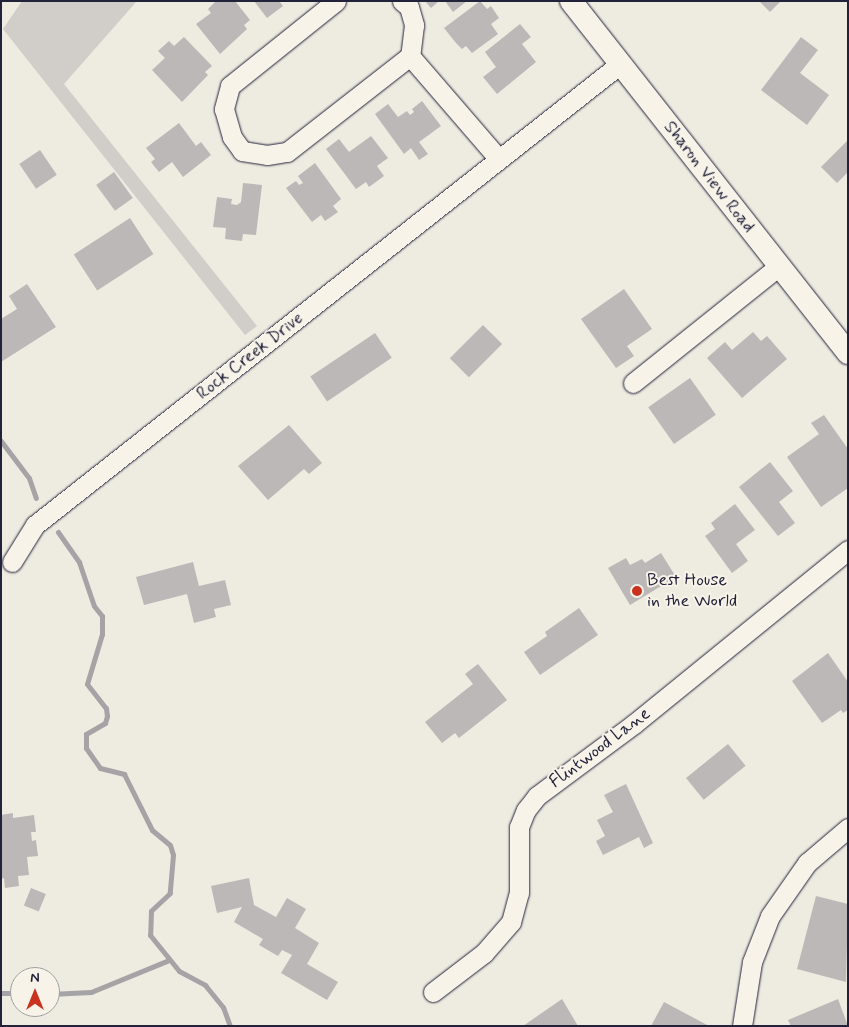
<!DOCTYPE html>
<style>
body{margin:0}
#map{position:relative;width:849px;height:1027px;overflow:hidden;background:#eeebe1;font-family:Mynerve,sans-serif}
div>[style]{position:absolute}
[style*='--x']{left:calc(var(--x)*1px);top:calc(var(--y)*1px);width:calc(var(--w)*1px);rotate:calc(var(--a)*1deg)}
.green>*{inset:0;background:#d1cdc9}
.stream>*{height:5px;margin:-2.5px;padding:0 2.5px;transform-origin:2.5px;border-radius:2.5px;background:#a6a3a6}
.building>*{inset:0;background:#bbb8b7;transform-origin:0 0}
.roads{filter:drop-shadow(0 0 1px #22223b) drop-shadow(0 0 1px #22223b)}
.minor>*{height:19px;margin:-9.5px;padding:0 9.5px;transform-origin:9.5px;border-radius:9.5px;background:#f7f3e8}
.tertiary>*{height:22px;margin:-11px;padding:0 11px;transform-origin:11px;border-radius:11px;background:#f7f3e8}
.dots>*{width:14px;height:14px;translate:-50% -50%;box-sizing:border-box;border:2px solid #f7f3e8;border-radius:50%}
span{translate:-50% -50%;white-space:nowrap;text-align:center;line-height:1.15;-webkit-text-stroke:4px #f7f3e8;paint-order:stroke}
.street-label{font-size:18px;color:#22223b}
.poi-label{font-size:18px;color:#22223b}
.left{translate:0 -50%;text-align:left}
.frame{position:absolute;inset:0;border:2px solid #22223b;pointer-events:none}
.north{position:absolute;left:10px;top:967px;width:50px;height:50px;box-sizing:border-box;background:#f7f3e8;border:1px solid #a29fa3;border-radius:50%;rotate:0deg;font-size:14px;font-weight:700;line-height:20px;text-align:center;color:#22223b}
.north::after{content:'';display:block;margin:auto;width:18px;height:22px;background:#c8321e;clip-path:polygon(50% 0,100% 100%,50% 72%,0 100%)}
</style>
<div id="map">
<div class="green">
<div style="clip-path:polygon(22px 1px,137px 1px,64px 84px,257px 326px,245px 335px,3px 29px)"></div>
</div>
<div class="stream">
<div style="--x:1;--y:441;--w:46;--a:52.9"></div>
<div style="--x:29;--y:478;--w:21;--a:71"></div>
<div style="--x:58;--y:532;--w:37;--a:55"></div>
<div style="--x:79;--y:562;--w:46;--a:71.2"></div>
<div style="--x:94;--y:606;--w:13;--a:51"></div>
<div style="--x:102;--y:616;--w:18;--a:90"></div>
<div style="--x:102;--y:634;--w:52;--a:106.7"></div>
<div style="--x:87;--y:684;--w:31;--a:52"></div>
<div style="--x:106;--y:708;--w:8;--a:83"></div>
<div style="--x:107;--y:716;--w:7;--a:106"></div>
<div style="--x:105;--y:723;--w:22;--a:150"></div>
<div style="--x:86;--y:734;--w:14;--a:90"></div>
<div style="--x:86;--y:748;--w:24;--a:55"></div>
<div style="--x:100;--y:768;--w:25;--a:14"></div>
<div style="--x:124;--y:774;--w:63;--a:63.4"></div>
<div style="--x:152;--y:830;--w:23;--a:40"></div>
<div style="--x:170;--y:845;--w:10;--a:73"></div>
<div style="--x:173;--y:855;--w:38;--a:95"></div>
<div style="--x:170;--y:893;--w:26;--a:137"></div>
<div style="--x:151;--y:911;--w:24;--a:92"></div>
<div style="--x:150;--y:935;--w:46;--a:51.1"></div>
<div style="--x:179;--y:971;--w:30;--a:28"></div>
<div style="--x:205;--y:985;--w:28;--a:51"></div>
<div style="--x:223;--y:1007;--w:20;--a:70"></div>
<div style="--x:1;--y:993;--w:19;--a:0"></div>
<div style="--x:50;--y:994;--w:41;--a:-2.8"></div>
<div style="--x:91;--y:992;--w:84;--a:-22.3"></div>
</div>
<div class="building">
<div style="clip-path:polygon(216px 1px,235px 1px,250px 20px,244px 25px,247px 29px,220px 54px,196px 24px,211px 13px,208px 9px)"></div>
<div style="clip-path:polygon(254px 1px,279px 1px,283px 6px,267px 18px)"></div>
<div style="clip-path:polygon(425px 1px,439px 1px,431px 8px)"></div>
<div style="clip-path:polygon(445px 1px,467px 1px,453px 12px)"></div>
<div style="clip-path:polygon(480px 1px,487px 9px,491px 6px,499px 18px,491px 24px,498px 34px,472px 53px,466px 46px,462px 49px,456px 43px,444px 28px)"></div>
<div style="clip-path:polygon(759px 1px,781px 1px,770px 12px)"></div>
<div style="clip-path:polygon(520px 24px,531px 37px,522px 44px,536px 62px,497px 94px,483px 77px,496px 67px,485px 52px)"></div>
<div style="clip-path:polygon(184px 37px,212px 66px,205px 72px,208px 75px,182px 102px,152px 70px,165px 58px,158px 51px,169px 41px,174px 46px)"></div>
<div style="clip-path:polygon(801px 37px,818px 50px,800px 73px,829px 95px,807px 125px,761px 90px)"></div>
<div style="clip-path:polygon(422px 101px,441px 126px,419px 142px,428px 154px,419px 160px,411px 148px,404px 154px,375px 114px,388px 104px,398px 117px,407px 111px,410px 115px,414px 112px,412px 109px)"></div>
<div style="clip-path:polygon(179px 123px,196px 146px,201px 142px,211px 155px,183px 177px,172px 162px,159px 172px,151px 162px,155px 159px,146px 148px)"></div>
<div style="clip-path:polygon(371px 136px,388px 158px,377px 166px,384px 176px,369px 187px,366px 182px,356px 189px,326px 149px,339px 139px,349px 152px)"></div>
<div style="clip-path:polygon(848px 140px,848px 172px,837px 183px,821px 167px)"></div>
<div style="left:40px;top:150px;width:30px;height:25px;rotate:56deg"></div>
<div style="clip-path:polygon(315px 163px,341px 199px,333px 206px,338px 212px,325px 221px,321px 215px,312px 222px,286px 188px,296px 181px,299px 185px,303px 183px,298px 176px)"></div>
<div style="left:114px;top:172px;width:32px;height:22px;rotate:54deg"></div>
<div style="clip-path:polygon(243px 183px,262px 185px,256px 235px,243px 234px,242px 241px,225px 239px,226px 228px,213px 227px,217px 197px,232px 199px,231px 204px,237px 205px,241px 202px)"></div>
<div style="left:130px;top:218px;width:43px;height:67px;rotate:57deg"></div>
<div style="clip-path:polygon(27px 284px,56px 327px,1px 362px,1px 319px,17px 309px,9px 296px)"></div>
<div style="clip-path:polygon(624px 289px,652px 329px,627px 346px,634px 356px,616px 368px,581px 319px)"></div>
<div style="left:483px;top:325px;width:27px;height:47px;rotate:45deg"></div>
<div style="clip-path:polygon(753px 332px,761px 341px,767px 336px,787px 359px,742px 398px,707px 358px,725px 342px,732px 350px)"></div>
<div style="left:375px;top:333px;width:30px;height:78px;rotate:56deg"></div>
<div style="left:690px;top:378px;width:45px;height:51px;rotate:55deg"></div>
<div style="clip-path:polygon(824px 415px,848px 449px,848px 488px,821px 507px,787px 457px,819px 434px,811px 423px)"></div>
<div style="clip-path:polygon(289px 425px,322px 463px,309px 474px,304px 469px,268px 500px,238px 466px)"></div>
<div style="clip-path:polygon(770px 462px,793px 491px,779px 502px,795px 523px,778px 536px,739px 487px)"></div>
<div style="clip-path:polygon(735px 504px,755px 530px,736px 544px,748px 561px,732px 573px,705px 536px,715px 529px,711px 523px)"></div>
<div style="clip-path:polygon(661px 553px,676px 577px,630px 605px,608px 568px,626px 558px,630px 565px,642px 559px,645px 563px)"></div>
<div style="clip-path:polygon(193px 562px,199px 586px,225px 580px,231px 605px,214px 609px,216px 617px,194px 623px,187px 594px,144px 605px,136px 577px)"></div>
<div style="clip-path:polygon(579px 608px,598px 635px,540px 675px,524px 652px,547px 636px,545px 632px)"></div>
<div style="clip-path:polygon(828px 653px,848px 682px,848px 710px,843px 713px,841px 710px,822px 723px,792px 681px)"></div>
<div style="clip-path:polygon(478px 664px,507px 700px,459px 738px,455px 733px,442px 743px,425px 722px,473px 684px,465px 674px)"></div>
<div style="left:728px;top:744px;width:28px;height:54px;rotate:51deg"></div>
<div style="clip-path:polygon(626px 784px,653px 843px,644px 848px,639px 837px,603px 855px,596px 841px,605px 836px,597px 820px,613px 812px,604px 795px)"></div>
<div style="clip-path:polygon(13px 813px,13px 818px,34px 815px,36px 832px,31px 832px,32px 841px,36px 840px,38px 856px,27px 857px,29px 875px,18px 876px,19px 886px,5px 888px,4px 878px,1px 879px,1px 815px)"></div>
<div style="clip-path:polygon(249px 878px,254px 905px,276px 917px,287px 898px,306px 909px,295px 928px,319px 943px,307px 964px,338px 982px,327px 1000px,281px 973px,292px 955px,282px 950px,278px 956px,259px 945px,263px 939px,234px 922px,242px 907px,217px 913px,211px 886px)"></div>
<div style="left:31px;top:888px;width:16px;height:19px;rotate:22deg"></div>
<div style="clip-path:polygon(816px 896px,848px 904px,846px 982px,797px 969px)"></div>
<div style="clip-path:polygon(562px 999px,578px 1026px,523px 1026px)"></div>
<div style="clip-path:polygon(838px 999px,848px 1026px,791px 1026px,788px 1020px)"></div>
<div style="clip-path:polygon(664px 1002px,709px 1026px,651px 1026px)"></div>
</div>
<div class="roads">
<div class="minor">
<div style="--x:336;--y:1;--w:136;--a:141.3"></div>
<div style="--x:230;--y:86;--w:24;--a:105"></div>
<div style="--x:224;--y:109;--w:29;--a:74"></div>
<div style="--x:232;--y:137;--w:17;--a:54"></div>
<div style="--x:242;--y:151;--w:25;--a:9"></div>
<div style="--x:267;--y:155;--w:20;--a:-9"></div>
<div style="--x:287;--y:152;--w:156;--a:-38"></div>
<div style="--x:402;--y:1;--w:9;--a:41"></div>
<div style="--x:409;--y:7;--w:19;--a:74"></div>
<div style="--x:414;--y:25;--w:31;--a:97"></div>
<div style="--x:410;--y:56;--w:136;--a:49.2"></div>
<div style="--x:633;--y:383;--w:187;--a:-38.7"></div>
<div style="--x:12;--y:562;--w:44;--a:-58.1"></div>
<div style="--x:35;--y:525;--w:745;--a:-38.24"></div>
<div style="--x:433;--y:992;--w:64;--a:-37.4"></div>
<div style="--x:484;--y:953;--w:41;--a:-48.9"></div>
<div style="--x:511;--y:922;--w:30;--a:-75"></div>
<div style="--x:519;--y:893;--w:66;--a:-90"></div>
<div style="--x:519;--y:827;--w:18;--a:-68"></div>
<div style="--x:526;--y:810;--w:18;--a:-52"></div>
<div style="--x:537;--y:796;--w:121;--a:-36.6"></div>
<div style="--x:634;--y:724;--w:276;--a:-39.1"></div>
<div style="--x:742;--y:1026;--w:65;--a:-81.1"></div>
<div style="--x:752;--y:962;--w:49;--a:-68.6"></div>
<div style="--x:770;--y:916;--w:65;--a:-55.1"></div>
<div style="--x:807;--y:863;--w:54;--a:-40.5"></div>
</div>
<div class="tertiary">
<div style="--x:571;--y:1;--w:448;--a:51.8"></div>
</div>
</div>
<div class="dots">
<div style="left:637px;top:591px;background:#c8321e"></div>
</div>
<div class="street-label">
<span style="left:709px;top:177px;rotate:52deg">Sharon View Road</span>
<span style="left:250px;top:356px;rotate:-38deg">Rock Creek Drive</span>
<span style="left:600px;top:748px;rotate:-37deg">Flintwood Lane</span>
</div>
<div class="poi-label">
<span class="left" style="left:647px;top:591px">Best House<br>in the World</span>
</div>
<div class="frame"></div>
<div class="north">N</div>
</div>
